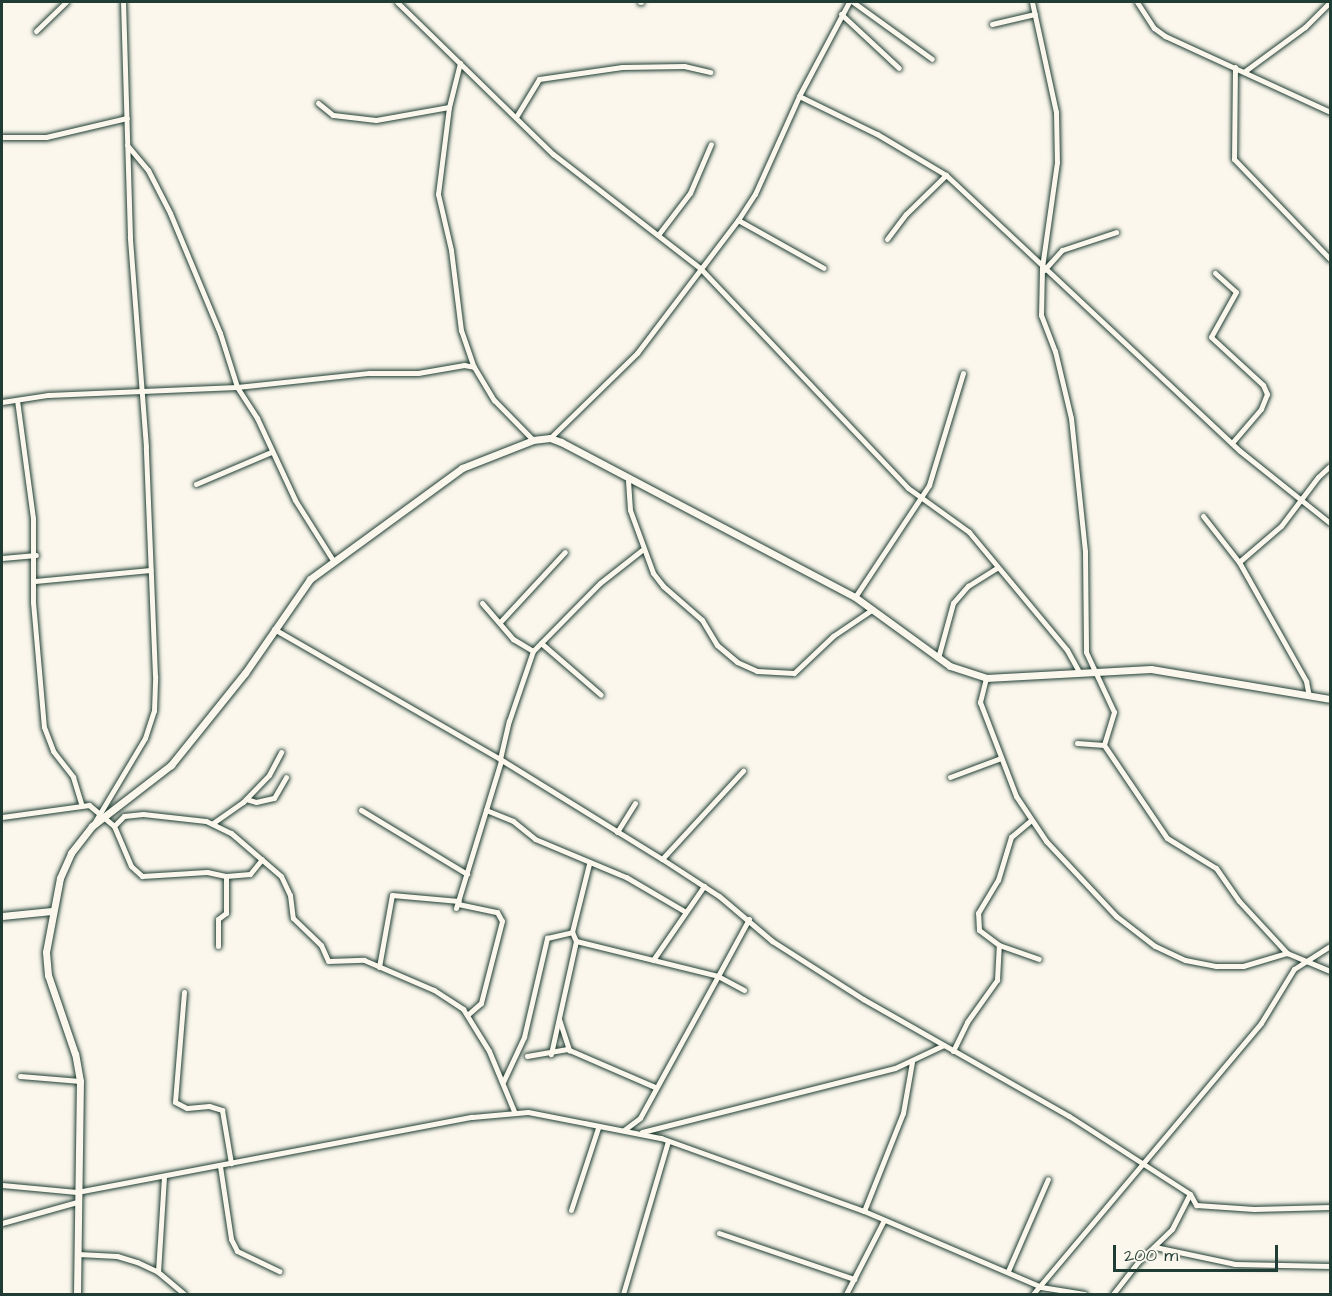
<!DOCTYPE html>
<style>
body{margin:0}
#map{position:relative;width:1332px;height:1296px;overflow:hidden;background:#fbf7ec;font-family:"Architects Daughter",sans-serif}
div>[style]{position:absolute}
[style*='--x']{left:calc(var(--x)*1px);top:calc(var(--y)*1px);width:calc(var(--w)*1px);rotate:calc(var(--a)*1deg)}
.roads{filter:drop-shadow(0 0 2px #1f3d34) drop-shadow(0 0 2px #1f3d34)}
.street>*{height:5px;margin:-2.5px;padding:0 2.5px;transform-origin:2.5px;border-radius:2.5px;background:#fbf7ec}
.secondary>*{height:7px;margin:-3.5px;padding:0 3.5px;transform-origin:3.5px;border-radius:3.5px;background:#fbf7ec}
span{translate:-50% -50%;white-space:nowrap;text-align:center;line-height:1.15;-webkit-text-stroke:6px #fbf7ec;paint-order:stroke}
.frame{position:absolute;inset:0;border:3px solid #1f3d34;pointer-events:none}
.scale{position:absolute;left:1113px;top:1245px;width:165px;height:27px;box-sizing:border-box;border:3px solid #1f3d34;border-top:0;padding-left:8px;font-size:18px;line-height:21px;white-space:nowrap;color:#1f3d34;-webkit-text-stroke:4px #fbf7ec;paint-order:stroke}
</style>
<div id="map">
<div class="roads">
<div class="street">
<div style="--x:397;--y:2;--w:218;--a:44.3"></div>
<div style="--x:553;--y:154;--w:186;--a:37.8"></div>
<div style="--x:700;--y:268;--w:303;--a:46.6"></div>
<div style="--x:908;--y:488;--w:75;--a:35.8"></div>
<div style="--x:969;--y:532;--w:153;--a:50.3"></div>
<div style="--x:1067;--y:650;--w:25;--a:61"></div>
<div style="--x:640;--y:2;--w:1;--a:0"></div>
<div style="--x:853;--y:2;--w:97;--a:35.8"></div>
<div style="--x:1032;--y:2;--w:113;--a:77.7"></div>
<div style="--x:1056;--y:112;--w:50;--a:88.9"></div>
<div style="--x:1057;--y:162;--w:107;--a:98.1"></div>
<div style="--x:1042;--y:268;--w:47;--a:91.2"></div>
<div style="--x:1041;--y:315;--w:39;--a:69"></div>
<div style="--x:1055;--y:351;--w:69;--a:76.6"></div>
<div style="--x:1071;--y:418;--w:134;--a:84"></div>
<div style="--x:1085;--y:551;--w:101;--a:89.4"></div>
<div style="--x:1086;--y:652;--w:66;--a:65"></div>
<div style="--x:1114;--y:712;--w:34;--a:107"></div>
<div style="--x:1137;--y:2;--w:31;--a:57"></div>
<div style="--x:1154;--y:28;--w:14;--a:36"></div>
<div style="--x:1165;--y:36;--w:182;--a:24.7"></div>
<div style="--x:841;--y:14;--w:79;--a:43"></div>
<div style="--x:992;--y:24;--w:44;--a:-13.1"></div>
<div style="--x:36;--y:31;--w:42;--a:-44"></div>
<div style="--x:460;--y:63;--w:45;--a:104"></div>
<div style="--x:449;--y:107;--w:88;--a:97.2"></div>
<div style="--x:438;--y:194;--w:57;--a:76.9"></div>
<div style="--x:451;--y:250;--w:81;--a:82.9"></div>
<div style="--x:461;--y:330;--w:39;--a:71"></div>
<div style="--x:474;--y:367;--w:39;--a:59"></div>
<div style="--x:494;--y:400;--w:56;--a:45.7"></div>
<div style="--x:1235;--y:67;--w:92;--a:90.6"></div>
<div style="--x:1234;--y:159;--w:139;--a:46.2"></div>
<div style="--x:1245;--y:71;--w:74;--a:-36.3"></div>
<div style="--x:1305;--y:27;--w:35;--a:-45"></div>
<div style="--x:799;--y:96;--w:87;--a:26"></div>
<div style="--x:877;--y:134;--w:80;--a:30.7"></div>
<div style="--x:946;--y:175;--w:403;--a:43.2"></div>
<div style="--x:1240;--y:451;--w:115;--a:38.7"></div>
<div style="--x:318;--y:103;--w:19;--a:39"></div>
<div style="--x:333;--y:115;--w:43;--a:6.6"></div>
<div style="--x:376;--y:120;--w:74;--a:-10.1"></div>
<div style="--x:516;--y:117;--w:44;--a:-58.8"></div>
<div style="--x:539;--y:79;--w:84;--a:-8.2"></div>
<div style="--x:622;--y:67;--w:62;--a:-0.9"></div>
<div style="--x:684;--y:66;--w:27;--a:13"></div>
<div style="--x:2;--y:137;--w:44;--a:0"></div>
<div style="--x:46;--y:137;--w:83;--a:-13.2"></div>
<div style="--x:127;--y:145;--w:33;--a:50"></div>
<div style="--x:148;--y:170;--w:48;--a:62.9"></div>
<div style="--x:170;--y:213;--w:130;--a:67.4"></div>
<div style="--x:220;--y:333;--w:57;--a:72.5"></div>
<div style="--x:237;--y:387;--w:133;--a:-6.1"></div>
<div style="--x:369;--y:373;--w:49;--a:0"></div>
<div style="--x:418;--y:373;--w:47;--a:-9.9"></div>
<div style="--x:464;--y:365;--w:10;--a:11"></div>
<div style="--x:738;--y:220;--w:98;--a:29.2"></div>
<div style="--x:658;--y:235;--w:53;--a:-52.7"></div>
<div style="--x:690;--y:193;--w:53;--a:-66.8"></div>
<div style="--x:887;--y:239;--w:31;--a:-53"></div>
<div style="--x:906;--y:214;--w:56;--a:-44.3"></div>
<div style="--x:1044;--y:270;--w:27;--a:-48"></div>
<div style="--x:1062;--y:250;--w:57;--a:-18.4"></div>
<div style="--x:1215;--y:273;--w:28;--a:42"></div>
<div style="--x:1236;--y:292;--w:51;--a:119.1"></div>
<div style="--x:1211;--y:337;--w:71;--a:42.7"></div>
<div style="--x:1263;--y:385;--w:10;--a:66"></div>
<div style="--x:1267;--y:394;--w:16;--a:112"></div>
<div style="--x:1261;--y:409;--w:45;--a:130.5"></div>
<div style="--x:17;--y:400;--w:119;--a:82.3"></div>
<div style="--x:33;--y:518;--w:84;--a:90"></div>
<div style="--x:33;--y:602;--w:125;--a:85"></div>
<div style="--x:44;--y:727;--w:26;--a:69"></div>
<div style="--x:53;--y:751;--w:33;--a:52"></div>
<div style="--x:73;--y:777;--w:28;--a:73"></div>
<div style="--x:2;--y:402;--w:47;--a:-8.7"></div>
<div style="--x:48;--y:395;--w:189;--a:-2.4"></div>
<div style="--x:237;--y:387;--w:37;--a:57"></div>
<div style="--x:257;--y:418;--w:90;--a:65.1"></div>
<div style="--x:295;--y:500;--w:73;--a:57.8"></div>
<div style="--x:550;--y:438;--w:122;--a:-44.3"></div>
<div style="--x:637;--y:353;--w:167;--a:-52.8"></div>
<div style="--x:738;--y:220;--w:31;--a:-57"></div>
<div style="--x:755;--y:194;--w:107;--a:-65.8"></div>
<div style="--x:799;--y:96;--w:106;--a:-62"></div>
<div style="--x:628;--y:481;--w:29;--a:86"></div>
<div style="--x:630;--y:510;--w:67;--a:69.9"></div>
<div style="--x:653;--y:573;--w:16;--a:52"></div>
<div style="--x:663;--y:586;--w:52;--a:41.1"></div>
<div style="--x:702;--y:620;--w:29;--a:59"></div>
<div style="--x:717;--y:645;--w:26;--a:40"></div>
<div style="--x:737;--y:662;--w:22;--a:24"></div>
<div style="--x:757;--y:671;--w:37;--a:3"></div>
<div style="--x:794;--y:673;--w:54;--a:-43.5"></div>
<div style="--x:833;--y:636;--w:48;--a:-34"></div>
<div style="--x:196;--y:484;--w:82;--a:-23.1"></div>
<div style="--x:1203;--y:516;--w:58;--a:52"></div>
<div style="--x:1239;--y:562;--w:137;--a:60.6"></div>
<div style="--x:1306;--y:681;--w:15;--a:79"></div>
<div style="--x:2;--y:558;--w:34;--a:-5"></div>
<div style="--x:1239;--y:562;--w:55;--a:-40.6"></div>
<div style="--x:1281;--y:526;--w:61;--a:-52.9"></div>
<div style="--x:1318;--y:477;--w:16;--a:-43"></div>
<div style="--x:35;--y:581;--w:116;--a:-5.5"></div>
<div style="--x:855;--y:597;--w:134;--a:-56.5"></div>
<div style="--x:929;--y:485;--w:117;--a:-73.1"></div>
<div style="--x:482;--y:603;--w:48;--a:49.3"></div>
<div style="--x:513;--y:639;--w:23;--a:31"></div>
<div style="--x:501;--y:621;--w:94;--a:-47.2"></div>
<div style="--x:274;--y:629;--w:261;--a:29.9"></div>
<div style="--x:500;--y:759;--w:190;--a:31.7"></div>
<div style="--x:662;--y:859;--w:68;--a:33"></div>
<div style="--x:719;--y:896;--w:70;--a:40.3"></div>
<div style="--x:772;--y:941;--w:108;--a:32.5"></div>
<div style="--x:863;--y:999;--w:237;--a:29.6"></div>
<div style="--x:1069;--y:1116;--w:144;--a:32.8"></div>
<div style="--x:1190;--y:1194;--w:13;--a:61"></div>
<div style="--x:1196;--y:1205;--w:58;--a:3.9"></div>
<div style="--x:1254;--y:1209;--w:76;--a:-1.5"></div>
<div style="--x:541;--y:643;--w:79;--a:40.9"></div>
<div style="--x:938;--y:658;--w:57;--a:-74.7"></div>
<div style="--x:953;--y:603;--w:23;--a:-49"></div>
<div style="--x:968;--y:586;--w:34;--a:-32"></div>
<div style="--x:986;--y:678;--w:25;--a:104"></div>
<div style="--x:980;--y:702;--w:101;--a:69"></div>
<div style="--x:1016;--y:796;--w:54;--a:56.3"></div>
<div style="--x:1046;--y:841;--w:103;--a:47"></div>
<div style="--x:1116;--y:916;--w:49;--a:37.6"></div>
<div style="--x:1155;--y:946;--w:33;--a:25"></div>
<div style="--x:1185;--y:960;--w:32;--a:11"></div>
<div style="--x:1216;--y:966;--w:27;--a:0"></div>
<div style="--x:1243;--y:966;--w:46;--a:-16.5"></div>
<div style="--x:1287;--y:953;--w:47;--a:22.7"></div>
<div style="--x:1077;--y:743;--w:27;--a:4"></div>
<div style="--x:1104;--y:745;--w:112;--a:55.9"></div>
<div style="--x:1167;--y:838;--w:57;--a:31.5"></div>
<div style="--x:1216;--y:868;--w:40;--a:55.1"></div>
<div style="--x:1239;--y:901;--w:71;--a:47.3"></div>
<div style="--x:500;--y:759;--w:39;--a:-77"></div>
<div style="--x:509;--y:721;--w:74;--a:-71.1"></div>
<div style="--x:533;--y:651;--w:95;--a:-45.4"></div>
<div style="--x:600;--y:583;--w:53;--a:-38.2"></div>
<div style="--x:950;--y:777;--w:54;--a:-20.4"></div>
<div style="--x:246;--y:799;--w:10;--a:17"></div>
<div style="--x:256;--y:802;--w:18;--a:-13"></div>
<div style="--x:274;--y:798;--w:24;--a:-60"></div>
<div style="--x:361;--y:810;--w:124;--a:31.1"></div>
<div style="--x:486;--y:810;--w:29;--a:22"></div>
<div style="--x:513;--y:821;--w:28;--a:39"></div>
<div style="--x:535;--y:839;--w:99;--a:22.7"></div>
<div style="--x:626;--y:877;--w:67;--a:30.4"></div>
<div style="--x:2;--y:817;--w:88;--a:-7.9"></div>
<div style="--x:89;--y:805;--w:33;--a:40"></div>
<div style="--x:114;--y:826;--w:43;--a:67"></div>
<div style="--x:131;--y:866;--w:15;--a:42"></div>
<div style="--x:142;--y:876;--w:65;--a:-3.5"></div>
<div style="--x:207;--y:872;--w:19;--a:12"></div>
<div style="--x:226;--y:876;--w:24;--a:-5"></div>
<div style="--x:250;--y:874;--w:19;--a:-51"></div>
<div style="--x:213;--y:823;--w:37;--a:-35"></div>
<div style="--x:243;--y:802;--w:37;--a:-46"></div>
<div style="--x:269;--y:775;--w:26;--a:-62"></div>
<div style="--x:93;--y:825;--w:101;--a:-59.1"></div>
<div style="--x:145;--y:738;--w:28;--a:-72"></div>
<div style="--x:154;--y:711;--w:35;--a:-88"></div>
<div style="--x:155;--y:676;--w:229;--a:-92.3"></div>
<div style="--x:146;--y:447;--w:211;--a:-94.4"></div>
<div style="--x:130;--y:237;--w:235;--a:-91.7"></div>
<div style="--x:114;--y:826;--w:14;--a:-45"></div>
<div style="--x:124;--y:816;--w:19;--a:-6"></div>
<div style="--x:143;--y:814;--w:63;--a:6.3"></div>
<div style="--x:206;--y:821;--w:28;--a:26"></div>
<div style="--x:231;--y:833;--w:66;--a:40.7"></div>
<div style="--x:281;--y:876;--w:21;--a:65"></div>
<div style="--x:290;--y:895;--w:23;--a:83"></div>
<div style="--x:293;--y:918;--w:39;--a:44"></div>
<div style="--x:321;--y:945;--w:17;--a:66"></div>
<div style="--x:328;--y:961;--w:36;--a:-2"></div>
<div style="--x:364;--y:960;--w:76;--a:23.2"></div>
<div style="--x:434;--y:990;--w:35;--a:33"></div>
<div style="--x:463;--y:1009;--w:49;--a:58.2"></div>
<div style="--x:489;--y:1051;--w:65;--a:67.4"></div>
<div style="--x:617;--y:832;--w:34;--a:-58"></div>
<div style="--x:662;--y:859;--w:120;--a:-47.4"></div>
<div style="--x:458;--y:904;--w:40;--a:12"></div>
<div style="--x:497;--y:912;--w:10;--a:61"></div>
<div style="--x:502;--y:921;--w:85;--a:104.4"></div>
<div style="--x:481;--y:1003;--w:18;--a:139"></div>
<div style="--x:456;--y:908;--w:154;--a:-73"></div>
<div style="--x:572;--y:932;--w:70;--a:-76"></div>
<div style="--x:576;--y:941;--w:146;--a:13.8"></div>
<div style="--x:718;--y:976;--w:162;--a:118.8"></div>
<div style="--x:640;--y:1118;--w:20;--a:143"></div>
<div style="--x:999;--y:945;--w:42;--a:19.3"></div>
<div style="--x:218;--y:946;--w:27;--a:-90"></div>
<div style="--x:218;--y:919;--w:10;--a:-37"></div>
<div style="--x:226;--y:913;--w:37;--a:-90"></div>
<div style="--x:653;--y:960;--w:90;--a:-55.4"></div>
<div style="--x:379;--y:967;--w:73;--a:-79.8"></div>
<div style="--x:392;--y:895;--w:67;--a:5.1"></div>
<div style="--x:744;--y:990;--w:30;--a:-152"></div>
<div style="--x:718;--y:976;--w:65;--a:-61.5"></div>
<div style="--x:184;--y:992;--w:110;--a:94.7"></div>
<div style="--x:175;--y:1102;--w:13;--a:27"></div>
<div style="--x:187;--y:1108;--w:22;--a:-5"></div>
<div style="--x:209;--y:1106;--w:14;--a:17"></div>
<div style="--x:222;--y:1110;--w:54;--a:80.4"></div>
<div style="--x:559;--y:1019;--w:33;--a:72"></div>
<div style="--x:953;--y:1051;--w:32;--a:-64"></div>
<div style="--x:967;--y:1022;--w:52;--a:-54.5"></div>
<div style="--x:997;--y:980;--w:35;--a:-87"></div>
<div style="--x:999;--y:945;--w:25;--a:-143"></div>
<div style="--x:979;--y:930;--w:17;--a:-93"></div>
<div style="--x:978;--y:913;--w:39;--a:-59"></div>
<div style="--x:998;--y:880;--w:45;--a:-73.2"></div>
<div style="--x:1011;--y:837;--w:26;--a:-40"></div>
<div style="--x:527;--y:1056;--w:41;--a:-9.9"></div>
<div style="--x:567;--y:1049;--w:96;--a:23.4"></div>
<div style="--x:20;--y:1076;--w:60;--a:4.8"></div>
<div style="--x:503;--y:1082;--w:50;--a:-65"></div>
<div style="--x:524;--y:1037;--w:102;--a:-76.9"></div>
<div style="--x:547;--y:938;--w:26;--a:-13"></div>
<div style="--x:572;--y:932;--w:10;--a:66"></div>
<div style="--x:576;--y:941;--w:116;--a:102.5"></div>
<div style="--x:642;--y:1132;--w:261;--a:-14.2"></div>
<div style="--x:895;--y:1068;--w:54;--a:-25.1"></div>
<div style="--x:220;--y:1166;--w:74;--a:81.4"></div>
<div style="--x:231;--y:1239;--w:13;--a:63"></div>
<div style="--x:237;--y:1251;--w:47;--a:25.5"></div>
<div style="--x:2;--y:1185;--w:75;--a:5.3"></div>
<div style="--x:77;--y:1192;--w:402;--a:-10.8"></div>
<div style="--x:472;--y:1117;--w:56;--a:-5.1"></div>
<div style="--x:528;--y:1112;--w:136;--a:11.1"></div>
<div style="--x:661;--y:1138;--w:216;--a:19.8"></div>
<div style="--x:864;--y:1211;--w:193;--a:23.2"></div>
<div style="--x:1041;--y:1287;--w:44;--a:9.2"></div>
<div style="--x:571;--y:1210;--w:86;--a:-71.8"></div>
<div style="--x:864;--y:1211;--w:105;--a:-68.3"></div>
<div style="--x:903;--y:1113;--w:52;--a:-80"></div>
<div style="--x:2;--y:1223;--w:78;--a:-15.6"></div>
<div style="--x:719;--y:1233;--w:143;--a:18.8"></div>
<div style="--x:1155;--y:1247;--w:82;--a:12"></div>
<div style="--x:1235;--y:1264;--w:95;--a:1.2"></div>
<div style="--x:78;--y:1254;--w:39;--a:3"></div>
<div style="--x:117;--y:1256;--w:21;--a:17"></div>
<div style="--x:137;--y:1262;--w:23;--a:25"></div>
<div style="--x:158;--y:1272;--w:34;--a:40"></div>
<div style="--x:1008;--y:1271;--w:100;--a:-66.5"></div>
<div style="--x:158;--y:1272;--w:95;--a:-86.4"></div>
<div style="--x:623;--y:1294;--w:159;--a:-73.6"></div>
<div style="--x:846;--y:1294;--w:83;--a:-62.8"></div>
<div style="--x:1033;--y:1294;--w:354;--a:-49.9"></div>
<div style="--x:1261;--y:1023;--w:63;--a:-58.6"></div>
<div style="--x:1294;--y:969;--w:43;--a:-32.6"></div>
<div style="--x:1113;--y:1294;--w:41;--a:-52"></div>
<div style="--x:1138;--y:1262;--w:47;--a:-44.1"></div>
<div style="--x:1172;--y:1229;--w:39;--a:-63"></div>
</div>
<div class="secondary">
<div style="--x:2;--y:916;--w:50;--a:-5.7"></div>
<div style="--x:77;--y:1294;--w:213;--a:-89.2"></div>
<div style="--x:80;--y:1081;--w:27;--a:-100"></div>
<div style="--x:75;--y:1054;--w:83;--a:-108.9"></div>
<div style="--x:48;--y:975;--w:23;--a:-95"></div>
<div style="--x:46;--y:952;--w:75;--a:-79.3"></div>
<div style="--x:60;--y:878;--w:27;--a:-66"></div>
<div style="--x:71;--y:853;--w:34;--a:-52"></div>
<div style="--x:92;--y:826;--w:100;--a:-37.7"></div>
<div style="--x:171;--y:765;--w:118;--a:-51.2"></div>
<div style="--x:245;--y:673;--w:114;--a:-55.3"></div>
<div style="--x:310;--y:579;--w:188;--a:-36.1"></div>
<div style="--x:462;--y:468;--w:76;--a:-21.5"></div>
<div style="--x:533;--y:440;--w:17;--a:-7"></div>
<div style="--x:550;--y:438;--w:12;--a:20"></div>
<div style="--x:561;--y:442;--w:332;--a:27.8"></div>
<div style="--x:855;--y:597;--w:117;--a:36"></div>
<div style="--x:950;--y:666;--w:38;--a:18"></div>
<div style="--x:986;--y:678;--w:165;--a:-3.1"></div>
<div style="--x:1151;--y:669;--w:181;--a:9.5"></div>
</div>
</div>
<div class="frame"></div>
<div class="scale">200 m</div>
</div>
